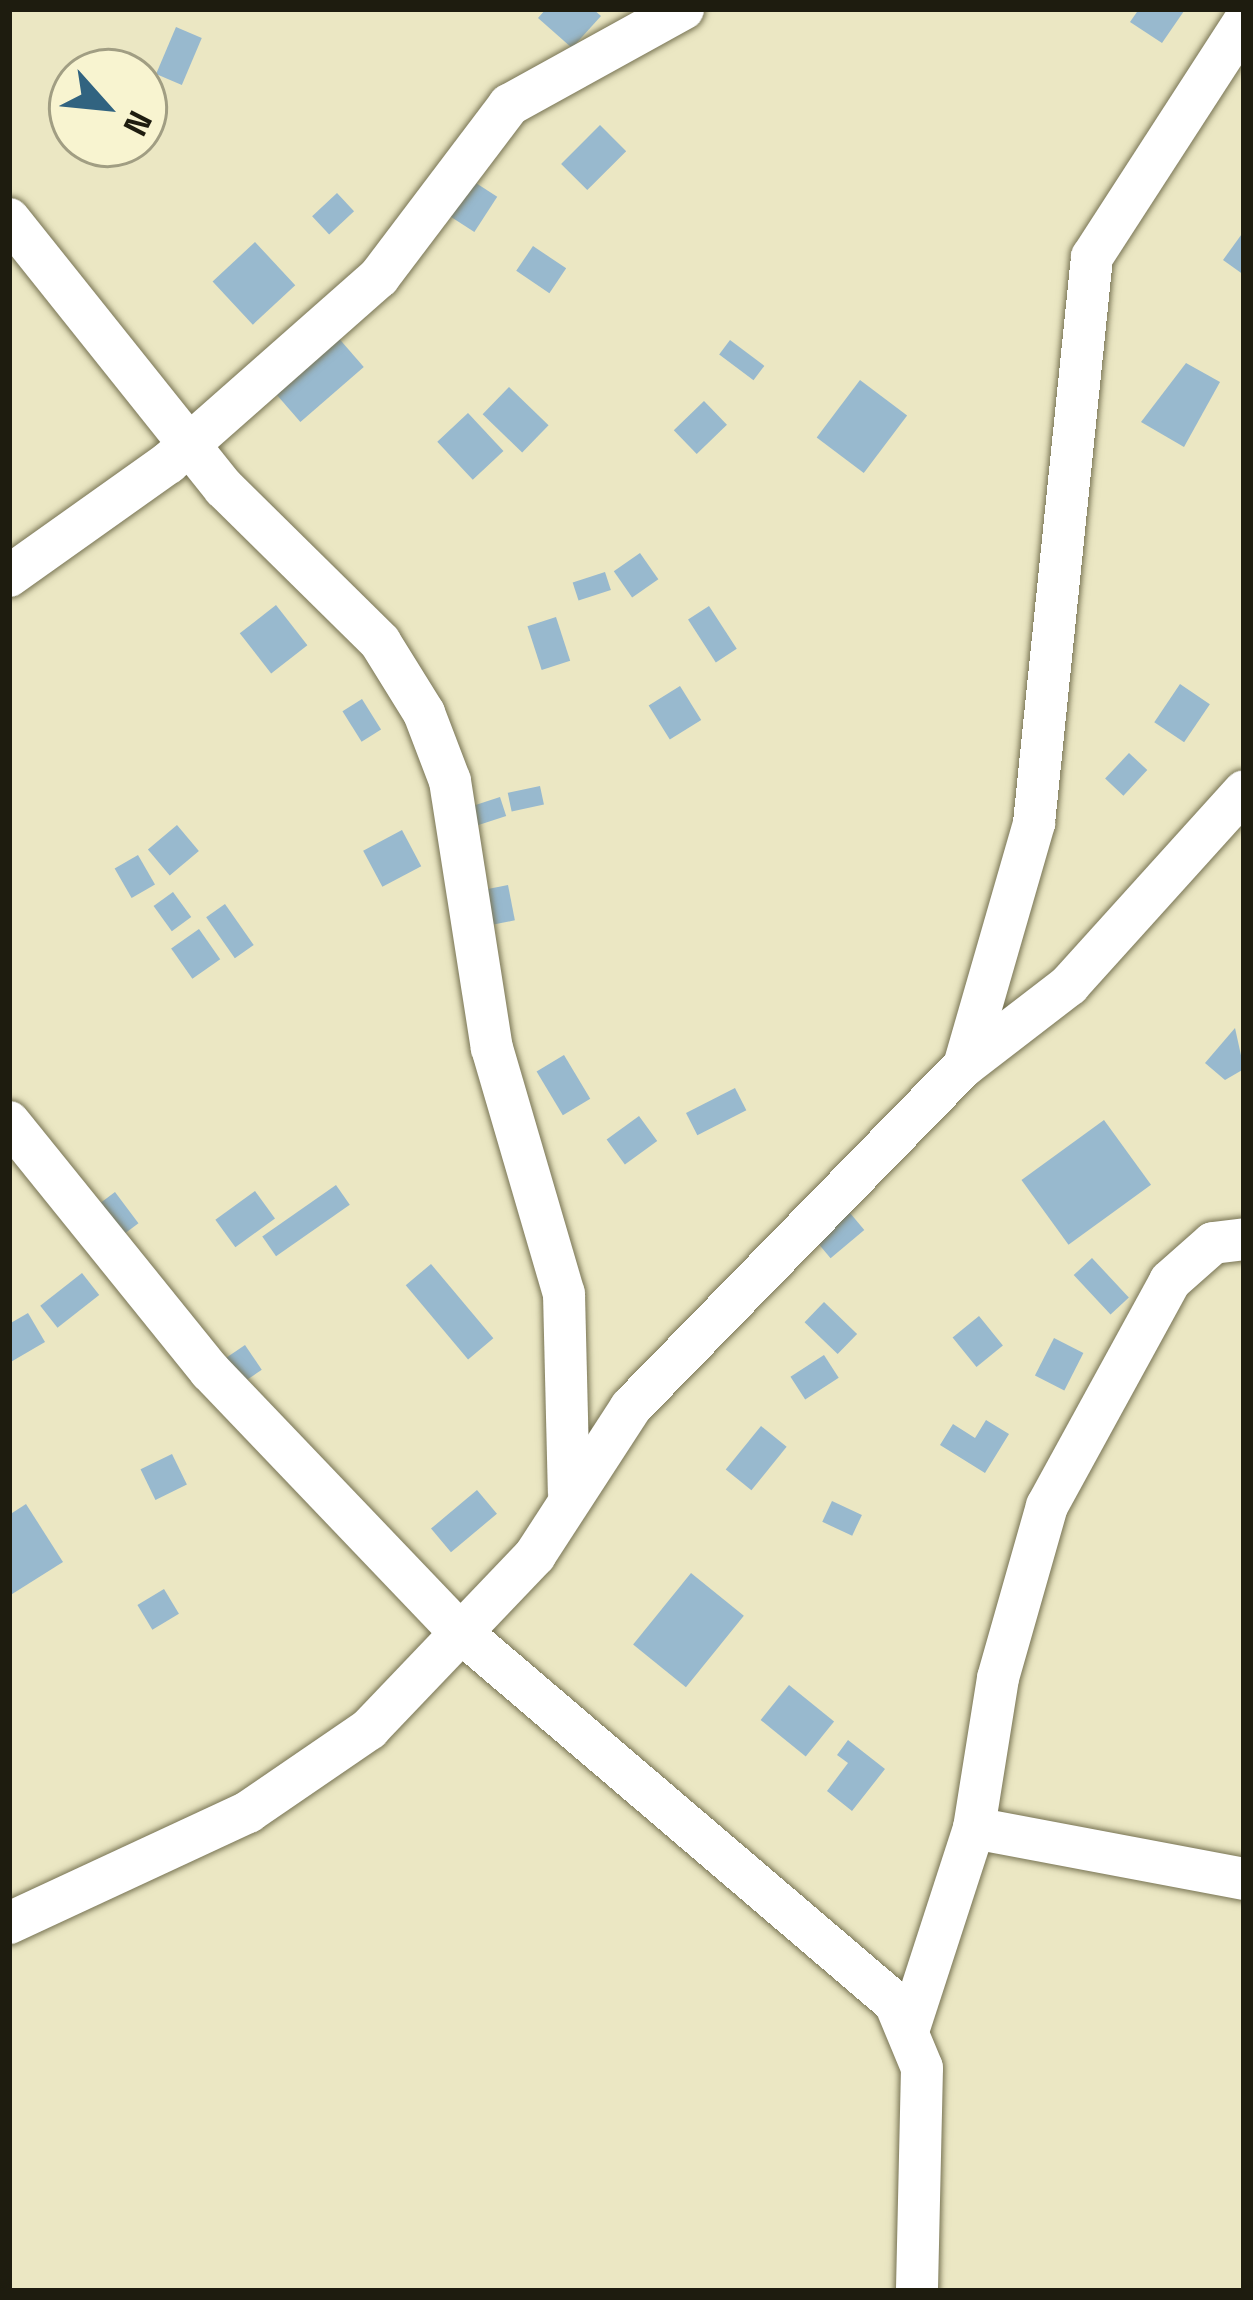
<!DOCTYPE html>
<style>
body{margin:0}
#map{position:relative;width:1253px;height:2300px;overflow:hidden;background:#ebe7c3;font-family:"Space Grotesk",sans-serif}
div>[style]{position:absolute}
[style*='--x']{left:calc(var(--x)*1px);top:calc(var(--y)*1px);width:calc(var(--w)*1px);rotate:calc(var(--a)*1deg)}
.building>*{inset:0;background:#98b9ce;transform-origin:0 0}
.roads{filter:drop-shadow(0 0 3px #777353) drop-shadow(0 0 3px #777353)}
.street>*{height:42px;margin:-21px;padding:0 21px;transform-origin:21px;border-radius:21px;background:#fff}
span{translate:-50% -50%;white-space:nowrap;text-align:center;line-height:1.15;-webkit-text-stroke:9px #f8f4d0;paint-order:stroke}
.frame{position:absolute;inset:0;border:12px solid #1e1c0f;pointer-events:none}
.north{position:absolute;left:48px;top:48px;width:120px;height:120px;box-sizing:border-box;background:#f8f4d0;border:3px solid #a19e83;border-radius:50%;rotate:117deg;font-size:33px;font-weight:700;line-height:48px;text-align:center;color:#1e1c0f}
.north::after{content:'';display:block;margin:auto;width:42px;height:54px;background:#316380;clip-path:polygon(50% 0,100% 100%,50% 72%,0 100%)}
</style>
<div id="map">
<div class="building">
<div style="clip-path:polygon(546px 9px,593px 9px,601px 16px,572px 48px,538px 18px)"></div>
<div style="clip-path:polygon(1139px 9px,1181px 9px,1184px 11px,1162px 43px,1130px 22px)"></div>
<div style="left:176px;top:27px;width:28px;height:51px;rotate:23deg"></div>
<div style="left:600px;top:125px;width:37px;height:55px;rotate:45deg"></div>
<div style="left:462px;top:174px;width:42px;height:42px;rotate:33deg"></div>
<div style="left:337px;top:193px;width:25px;height:34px;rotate:47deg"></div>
<div style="clip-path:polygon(1244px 231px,1244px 275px,1223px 260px)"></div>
<div style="left:255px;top:242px;width:59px;height:58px;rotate:47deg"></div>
<div style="left:533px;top:246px;width:40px;height:30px;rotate:34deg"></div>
<div style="left:329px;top:327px;width:53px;height:84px;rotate:49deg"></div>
<div style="left:730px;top:340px;width:43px;height:18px;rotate:37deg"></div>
<div style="clip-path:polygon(1186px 363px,1220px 382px,1184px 447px,1141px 422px)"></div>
<div style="left:860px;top:380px;width:59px;height:72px;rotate:37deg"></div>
<div style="left:509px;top:387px;width:55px;height:38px;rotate:44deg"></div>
<div style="left:704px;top:401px;width:33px;height:42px;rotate:46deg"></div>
<div style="left:468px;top:413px;width:52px;height:42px;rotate:47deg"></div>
<div style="left:640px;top:553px;width:32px;height:32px;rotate:55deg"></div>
<div style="left:605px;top:572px;width:19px;height:34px;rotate:72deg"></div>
<div style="left:276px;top:605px;width:51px;height:46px;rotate:52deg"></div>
<div style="left:709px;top:606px;width:51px;height:25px;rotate:57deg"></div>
<div style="left:556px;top:617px;width:46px;height:30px;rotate:72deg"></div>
<div style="left:1180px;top:684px;width:36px;height:46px;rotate:34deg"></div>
<div style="left:680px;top:686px;width:40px;height:37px;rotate:58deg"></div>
<div style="left:362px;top:699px;width:36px;height:23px;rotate:58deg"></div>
<div style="left:1129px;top:753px;width:25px;height:35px;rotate:43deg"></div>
<div style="left:540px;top:786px;width:19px;height:33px;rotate:78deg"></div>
<div style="left:500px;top:797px;width:20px;height:41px;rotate:72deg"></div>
<div style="left:177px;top:825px;width:34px;height:38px;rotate:50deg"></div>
<div style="left:402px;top:830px;width:41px;height:44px;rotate:62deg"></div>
<div style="left:138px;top:855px;width:34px;height:27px;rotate:60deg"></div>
<div style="left:508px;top:885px;width:36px;height:23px;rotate:79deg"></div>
<div style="left:173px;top:892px;width:31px;height:24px;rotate:54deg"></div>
<div style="left:225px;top:904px;width:50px;height:23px;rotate:55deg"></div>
<div style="left:199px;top:929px;width:37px;height:34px;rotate:55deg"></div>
<div style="clip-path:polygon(1235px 1028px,1244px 1069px,1225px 1080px,1205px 1063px)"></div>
<div style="left:564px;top:1055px;width:51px;height:32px;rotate:59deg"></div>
<div style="left:735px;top:1088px;width:25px;height:55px;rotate:63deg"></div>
<div style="left:639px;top:1116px;width:31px;height:40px;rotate:54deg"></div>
<div style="left:1104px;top:1120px;width:80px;height:102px;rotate:54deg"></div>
<div style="left:336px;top:1185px;width:24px;height:90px;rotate:55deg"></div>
<div style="left:255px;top:1191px;width:34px;height:49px;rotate:54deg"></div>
<div style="left:115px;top:1192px;width:39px;height:23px;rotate:53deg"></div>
<div style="left:845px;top:1207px;width:30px;height:44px;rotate:50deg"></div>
<div style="left:1092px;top:1258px;width:54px;height:25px;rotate:47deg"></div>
<div style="left:431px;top:1264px;width:97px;height:33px;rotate:50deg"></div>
<div style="left:82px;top:1273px;width:28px;height:53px;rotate:52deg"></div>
<div style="left:824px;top:1302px;width:46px;height:28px;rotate:44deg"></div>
<div style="clip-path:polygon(28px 1313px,45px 1342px,9px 1363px,9px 1324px)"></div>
<div style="left:979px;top:1316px;width:38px;height:34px;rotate:51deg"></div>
<div style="left:1054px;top:1338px;width:33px;height:42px;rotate:27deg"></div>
<div style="left:245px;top:1345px;width:30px;height:32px;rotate:56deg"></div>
<div style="left:824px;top:1355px;width:27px;height:40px;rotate:57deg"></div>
<div style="clip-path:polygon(986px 1420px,1009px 1434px,985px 1473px,940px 1445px,953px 1424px,975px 1438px)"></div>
<div style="left:761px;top:1426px;width:33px;height:56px;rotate:39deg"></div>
<div style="left:172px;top:1454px;width:34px;height:35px;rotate:64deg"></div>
<div style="left:477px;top:1490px;width:31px;height:60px;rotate:50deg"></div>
<div style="left:832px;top:1501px;width:33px;height:23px;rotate:25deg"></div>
<div style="clip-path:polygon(26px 1504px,63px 1562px,9px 1596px,9px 1515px)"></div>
<div style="left:691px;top:1573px;width:68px;height:92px;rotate:39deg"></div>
<div style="left:164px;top:1589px;width:29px;height:31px;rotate:59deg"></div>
<div style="left:789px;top:1685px;width:58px;height:45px;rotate:39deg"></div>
<div style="clip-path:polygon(848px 1740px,885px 1769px,852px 1811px,827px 1791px,848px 1763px,837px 1755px)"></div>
</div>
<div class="roads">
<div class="street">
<div style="--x:9;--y:219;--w:344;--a:51.4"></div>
<div style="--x:224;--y:488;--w:219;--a:44.6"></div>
<div style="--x:380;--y:642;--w:84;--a:58.2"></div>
<div style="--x:424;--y:713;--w:73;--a:69.1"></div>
<div style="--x:450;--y:781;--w:270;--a:81.1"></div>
<div style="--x:492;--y:1048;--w:256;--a:73.7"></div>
<div style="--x:564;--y:1294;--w:198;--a:88.6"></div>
<div style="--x:9;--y:576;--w:195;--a:-35.4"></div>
<div style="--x:168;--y:463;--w:281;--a:-41.4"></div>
<div style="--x:379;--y:277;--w:216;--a:-52.9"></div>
<div style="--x:509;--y:105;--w:199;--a:-28.9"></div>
<div style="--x:964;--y:1066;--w:253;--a:-73.9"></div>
<div style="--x:1034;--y:823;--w:569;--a:-84.15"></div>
<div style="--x:1092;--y:257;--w:280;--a:-57.1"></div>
<div style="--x:9;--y:1122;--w:320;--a:51.1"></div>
<div style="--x:210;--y:1371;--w:356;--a:46.3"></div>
<div style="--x:456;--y:1628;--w:577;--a:40.5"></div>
<div style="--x:895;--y:2003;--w:70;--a:67.4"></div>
<div style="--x:922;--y:2068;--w:223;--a:91.3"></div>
<div style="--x:974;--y:1828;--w:275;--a:10.7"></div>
<div style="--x:9;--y:1923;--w:264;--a:-24.9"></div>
<div style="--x:248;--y:1812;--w:147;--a:-34.4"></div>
<div style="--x:369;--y:1729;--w:240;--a:-46.3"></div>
<div style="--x:535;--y:1555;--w:176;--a:-57"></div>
<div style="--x:631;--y:1407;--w:477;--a:-45.7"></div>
<div style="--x:964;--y:1066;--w:133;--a:-37.6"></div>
<div style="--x:1069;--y:985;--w:261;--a:-47.9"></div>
<div style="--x:910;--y:2025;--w:207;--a:-72"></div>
<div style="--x:974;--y:1828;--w:152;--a:-80.9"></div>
<div style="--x:998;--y:1678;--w:179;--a:-74.1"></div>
<div style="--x:1047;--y:1506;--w:256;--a:-61.3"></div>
<div style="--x:1170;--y:1281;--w:57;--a:-41.5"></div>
<div style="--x:1213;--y:1243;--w:31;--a:-7"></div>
</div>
</div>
<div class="frame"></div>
<div class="north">N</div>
</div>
